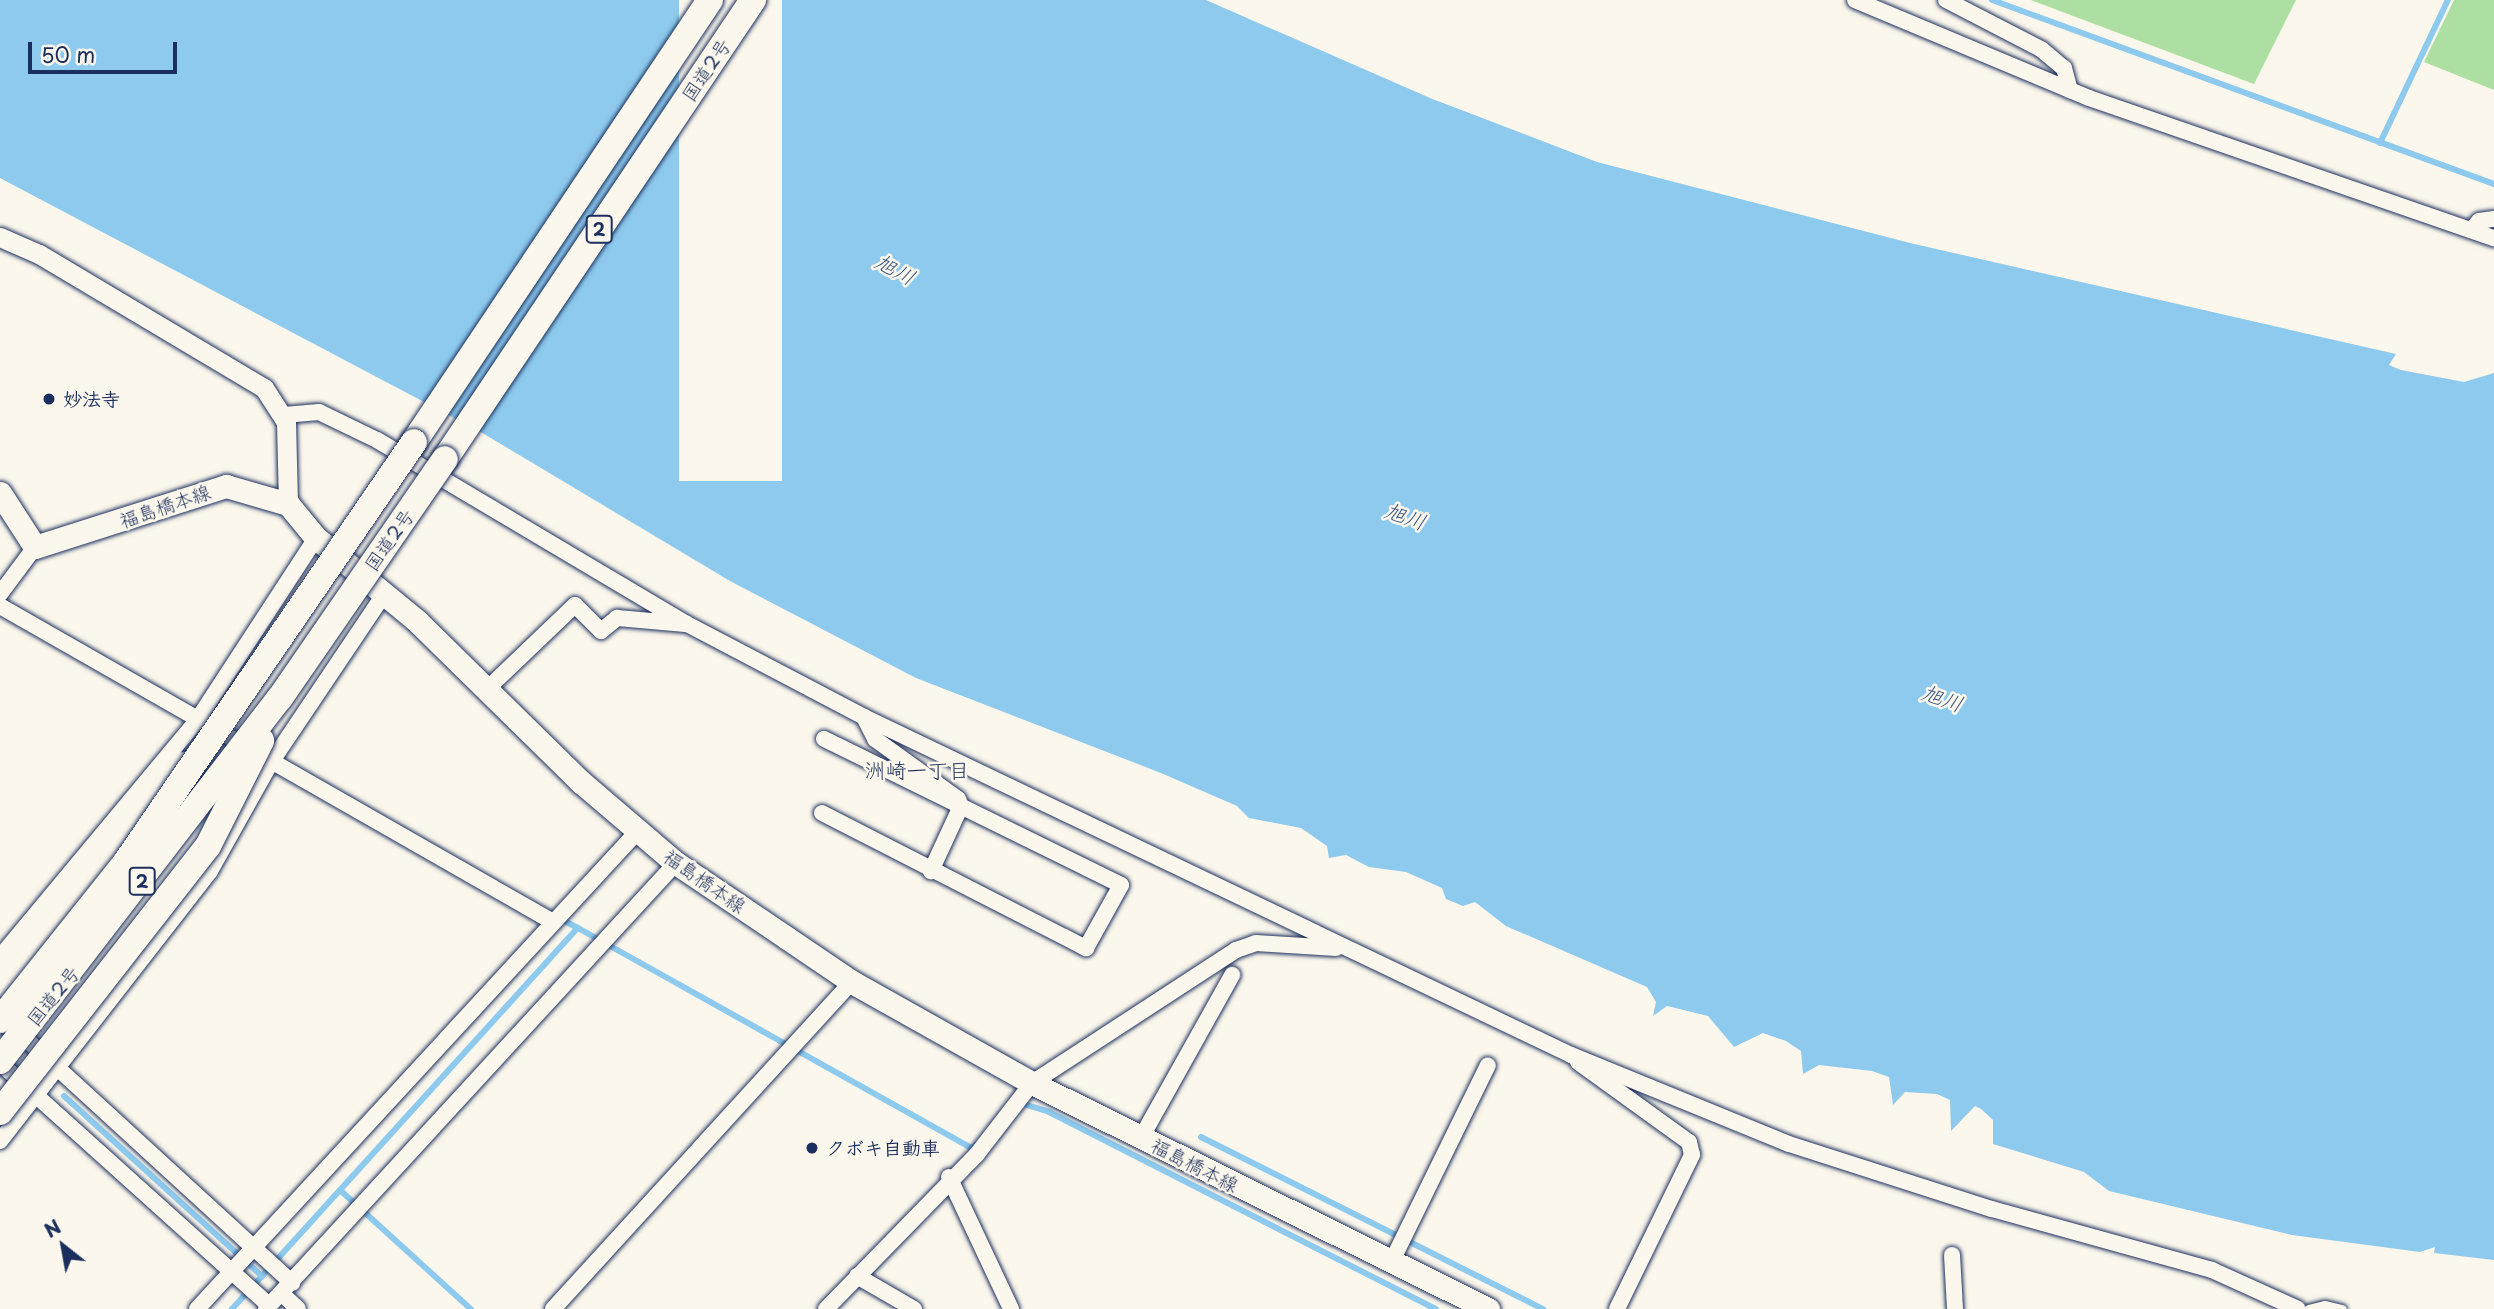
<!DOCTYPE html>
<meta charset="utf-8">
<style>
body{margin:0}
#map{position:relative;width:2494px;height:1309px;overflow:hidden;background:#fbf7ec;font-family:"Playpen Sans","Klee One",sans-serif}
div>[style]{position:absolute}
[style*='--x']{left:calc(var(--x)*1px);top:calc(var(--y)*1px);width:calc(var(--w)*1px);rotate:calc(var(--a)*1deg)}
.green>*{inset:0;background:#acdfa1}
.water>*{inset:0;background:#8dcaed}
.pier>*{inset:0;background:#fbf7ec;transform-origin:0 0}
.stream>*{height:6px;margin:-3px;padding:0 3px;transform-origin:3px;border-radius:3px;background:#8dcaed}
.roads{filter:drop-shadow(0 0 2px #1b2f5e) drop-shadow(0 0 2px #1b2f5e)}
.service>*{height:8px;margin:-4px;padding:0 4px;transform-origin:4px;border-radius:4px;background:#fbf7ec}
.minor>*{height:16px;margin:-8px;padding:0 8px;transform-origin:8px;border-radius:8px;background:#fbf7ec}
.tertiary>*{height:19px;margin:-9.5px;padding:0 9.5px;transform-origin:9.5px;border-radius:9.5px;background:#fbf7ec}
.secondary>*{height:23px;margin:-11.5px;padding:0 11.5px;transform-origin:11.5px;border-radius:11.5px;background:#fbf7ec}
.trunk>*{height:26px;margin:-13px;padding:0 13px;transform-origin:13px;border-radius:13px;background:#fbf7ec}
.bridges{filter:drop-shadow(0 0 2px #1b2f5e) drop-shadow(0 0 2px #1b2f5e)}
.trunk-bridge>*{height:26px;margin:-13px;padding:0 13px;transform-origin:13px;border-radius:13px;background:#fbf7ec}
.dots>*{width:19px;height:19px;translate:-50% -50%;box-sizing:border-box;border:4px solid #fbf7ec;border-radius:50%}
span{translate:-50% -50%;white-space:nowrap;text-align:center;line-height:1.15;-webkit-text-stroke:5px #fbf7ec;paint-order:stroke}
.shield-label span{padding:2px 5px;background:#fbf7ec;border:2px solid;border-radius:5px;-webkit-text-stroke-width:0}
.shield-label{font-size:18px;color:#1b2f5e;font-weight:700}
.street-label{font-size:19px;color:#1b2f5e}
.poi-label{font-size:19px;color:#1b2f5e;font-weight:700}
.left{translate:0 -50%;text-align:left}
.water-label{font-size:21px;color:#385682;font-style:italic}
.neighbourhood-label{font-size:21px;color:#1b2f5e}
.north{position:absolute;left:28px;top:1211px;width:70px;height:70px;-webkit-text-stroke:5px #fbf7ec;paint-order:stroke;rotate:329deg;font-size:19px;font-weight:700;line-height:28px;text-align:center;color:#1b2f5e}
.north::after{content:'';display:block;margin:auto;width:24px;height:32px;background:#1b2f5e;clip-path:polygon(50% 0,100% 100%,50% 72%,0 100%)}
.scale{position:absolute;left:28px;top:42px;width:149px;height:32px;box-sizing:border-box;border:4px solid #1b2f5e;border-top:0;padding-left:9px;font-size:21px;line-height:24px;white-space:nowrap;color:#1b2f5e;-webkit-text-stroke:5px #fbf7ec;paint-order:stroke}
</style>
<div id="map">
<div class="green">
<div style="clip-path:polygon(2031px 0,2296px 0,2254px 84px)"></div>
<div style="clip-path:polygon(2454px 0,2494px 0,2494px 90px,2424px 62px)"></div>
</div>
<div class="water">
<div style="clip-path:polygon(0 0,1206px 0,1430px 98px,1597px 162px,1910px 243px,2396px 354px,2389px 365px,2401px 370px,2464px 382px,2494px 373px,2494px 1260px,2434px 1253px,2435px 1247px,2420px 1252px,2292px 1235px,2109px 1191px,2084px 1172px,1993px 1144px,1993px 1120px,1981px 1109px,1975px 1106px,1951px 1131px,1950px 1100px,1937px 1094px,1905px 1092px,1893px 1105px,1889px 1077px,1872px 1071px,1819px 1065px,1803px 1074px,1801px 1051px,1786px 1041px,1763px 1033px,1734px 1047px,1708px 1016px,1667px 1006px,1653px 1016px,1656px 1002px,1647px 987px,1506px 926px,1475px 902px,1463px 906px,1446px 899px,1442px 888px,1406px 872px,1369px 867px,1346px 855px,1329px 858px,1327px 846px,1301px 828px,1249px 818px,1237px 806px,1161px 773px,916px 678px,730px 581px,479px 431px,0 178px)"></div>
</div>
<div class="pier">
<div style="left:679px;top:0;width:103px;height:481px"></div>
</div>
<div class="stream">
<div style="--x:1992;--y:0;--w:535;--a:20.13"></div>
<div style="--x:2380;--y:143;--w:158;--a:-64.6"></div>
<div style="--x:559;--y:918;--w:21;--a:28"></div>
<div style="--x:64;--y:1096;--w:268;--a:42.3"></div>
<div style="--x:262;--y:1276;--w:45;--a:132.3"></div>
<div style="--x:1017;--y:1102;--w:34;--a:17"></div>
<div style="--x:1049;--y:1112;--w:434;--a:27"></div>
<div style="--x:1201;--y:1137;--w:383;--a:26.7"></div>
<div style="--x:340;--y:1190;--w:177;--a:42.3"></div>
<div style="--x:262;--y:1276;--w:470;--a:-47.8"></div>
<div style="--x:578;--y:928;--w:451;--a:29.2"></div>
<div style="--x:972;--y:1148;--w:6;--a:-39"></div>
</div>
<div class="roads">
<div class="service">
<div style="--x:2309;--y:1309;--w:16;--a:-14"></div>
<div style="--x:2325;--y:1305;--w:18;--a:13"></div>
</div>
<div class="minor">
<div style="--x:1855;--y:0;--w:254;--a:22.7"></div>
<div style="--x:2089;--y:98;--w:429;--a:19.1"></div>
<div style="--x:1946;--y:0;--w:107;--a:27.3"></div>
<div style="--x:2041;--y:49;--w:30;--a:40"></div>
<div style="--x:2064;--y:68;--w:23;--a:75"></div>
<div style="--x:2471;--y:230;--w:12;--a:-48"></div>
<div style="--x:2479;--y:221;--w:15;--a:-8"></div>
<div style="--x:284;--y:415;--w:35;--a:-5"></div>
<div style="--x:319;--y:412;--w:64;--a:25.8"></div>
<div style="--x:377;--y:440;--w:360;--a:30.7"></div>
<div style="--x:687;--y:624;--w:200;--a:27.7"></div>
<div style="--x:864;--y:717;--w:784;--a:25.55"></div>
<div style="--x:1571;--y:1055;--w:235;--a:22.2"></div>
<div style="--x:1789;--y:1144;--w:213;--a:17.8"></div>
<div style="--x:1992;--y:1209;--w:228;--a:15.5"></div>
<div style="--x:2212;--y:1270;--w:94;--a:24.4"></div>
<div style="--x:0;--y:594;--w:59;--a:-53.3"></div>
<div style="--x:0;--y:606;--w:637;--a:29.74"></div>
<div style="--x:486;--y:690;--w:123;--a:-43.7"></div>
<div style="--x:575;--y:605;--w:37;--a:45"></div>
<div style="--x:601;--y:631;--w:21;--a:-39"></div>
<div style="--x:617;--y:618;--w:69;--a:5"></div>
<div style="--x:864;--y:717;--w:25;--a:63"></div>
<div style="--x:875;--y:739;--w:102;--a:35.9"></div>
<div style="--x:958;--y:799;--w:8;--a:67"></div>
<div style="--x:961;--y:806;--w:72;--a:114.8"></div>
<div style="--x:822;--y:813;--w:297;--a:27.1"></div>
<div style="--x:1086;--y:948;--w:72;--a:-60.9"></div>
<div style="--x:1121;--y:885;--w:331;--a:-153.8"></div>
<div style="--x:0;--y:957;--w:310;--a:-50.2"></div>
<div style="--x:198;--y:719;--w:216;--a:-56.9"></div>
<div style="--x:15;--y:1029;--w:376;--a:42.5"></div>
<div style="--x:1578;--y:1062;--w:137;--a:35.8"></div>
<div style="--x:1689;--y:1142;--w:13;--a:77"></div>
<div style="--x:1692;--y:1155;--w:171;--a:116"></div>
<div style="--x:0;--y:1063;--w:362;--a:42"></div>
<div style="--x:1141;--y:1138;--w:187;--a:-60.8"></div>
<div style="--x:0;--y:1141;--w:342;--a:-52.1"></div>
<div style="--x:210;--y:871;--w:123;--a:-60.7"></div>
<div style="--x:270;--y:764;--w:206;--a:-56.1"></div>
<div style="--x:949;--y:1177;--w:146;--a:64.8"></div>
<div style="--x:1952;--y:1255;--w:54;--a:86.8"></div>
<div style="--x:1391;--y:1263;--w:220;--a:-63.9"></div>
<div style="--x:857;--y:1276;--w:66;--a:30.1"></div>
<div style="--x:281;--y:1293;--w:23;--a:43"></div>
<div style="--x:197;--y:1309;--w:650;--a:-47.31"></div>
<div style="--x:266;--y:1309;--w:606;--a:-47.41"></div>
<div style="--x:553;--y:1309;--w:443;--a:-47.6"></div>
<div style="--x:826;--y:1309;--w:216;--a:-45.7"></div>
<div style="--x:977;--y:1154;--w:90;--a:-52.2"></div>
<div style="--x:1032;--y:1083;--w:244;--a:-33.1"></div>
<div style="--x:1236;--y:950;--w:21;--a:-19"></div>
<div style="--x:1256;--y:943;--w:80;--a:3.6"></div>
</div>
<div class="tertiary">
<div style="--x:0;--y:237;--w:43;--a:23.6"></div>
<div style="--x:39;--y:254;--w:262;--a:30.8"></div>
<div style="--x:264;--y:388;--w:40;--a:57.1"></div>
<div style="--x:286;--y:422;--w:82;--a:88.6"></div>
</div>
<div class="secondary">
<div style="--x:0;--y:493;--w:64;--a:57.1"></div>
<div style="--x:35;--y:547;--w:201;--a:-17.7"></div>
<div style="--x:226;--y:486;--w:65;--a:16.2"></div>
<div style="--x:288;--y:504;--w:44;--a:50.5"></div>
<div style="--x:316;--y:538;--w:131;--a:39.4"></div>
<div style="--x:417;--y:621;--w:230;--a:44.5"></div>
<div style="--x:581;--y:782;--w:125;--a:40.5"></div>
<div style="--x:676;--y:863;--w:134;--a:34"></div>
<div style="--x:787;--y:938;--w:78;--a:34.1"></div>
<div style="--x:852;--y:982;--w:206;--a:29.3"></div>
<div style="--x:1032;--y:1083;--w:509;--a:26.36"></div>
</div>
<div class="trunk">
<div style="--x:414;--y:442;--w:532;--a:-56.19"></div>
<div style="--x:445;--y:459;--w:553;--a:-56.14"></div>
<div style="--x:0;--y:984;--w:286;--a:-50"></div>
</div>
</div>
<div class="bridges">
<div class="trunk-bridge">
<div style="--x:0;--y:1020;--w:202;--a:-51.4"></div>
<div style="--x:126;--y:862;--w:509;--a:-55.56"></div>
<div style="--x:0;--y:1061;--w:458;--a:-52.4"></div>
<div style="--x:280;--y:698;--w:290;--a:-55.4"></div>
<div style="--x:0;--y:1112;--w:338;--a:-52"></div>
<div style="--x:208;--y:846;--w:118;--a:-63.2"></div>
</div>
</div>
<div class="dots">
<div style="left:49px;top:399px;background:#1b2f5e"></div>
<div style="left:812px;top:1148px;background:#1b2f5e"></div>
</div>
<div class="shield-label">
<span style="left:599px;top:229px">2</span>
<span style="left:142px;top:881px">2</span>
</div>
<div class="street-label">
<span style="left:706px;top:70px;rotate:-56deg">国道2号</span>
<span style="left:165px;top:506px;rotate:-19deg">福島橋本線</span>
<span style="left:389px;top:540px;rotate:-55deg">国道2号</span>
<span style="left:705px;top:881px;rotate:35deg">福島橋本線</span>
<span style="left:53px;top:996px;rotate:-51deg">国道2号</span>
<span style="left:1195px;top:1165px;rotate:27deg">福島橋本線</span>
</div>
<div class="poi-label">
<span class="left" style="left:63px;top:399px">妙法寺</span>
<span class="left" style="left:826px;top:1148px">クボキ自動車</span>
</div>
<div class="water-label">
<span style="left:896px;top:268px;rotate:28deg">旭川</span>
<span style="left:1406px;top:515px;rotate:19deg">旭川</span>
<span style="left:1943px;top:697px;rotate:19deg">旭川</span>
</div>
<div class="neighbourhood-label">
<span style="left:917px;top:769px">洲崎一丁目</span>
</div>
<div class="north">N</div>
<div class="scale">50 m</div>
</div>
